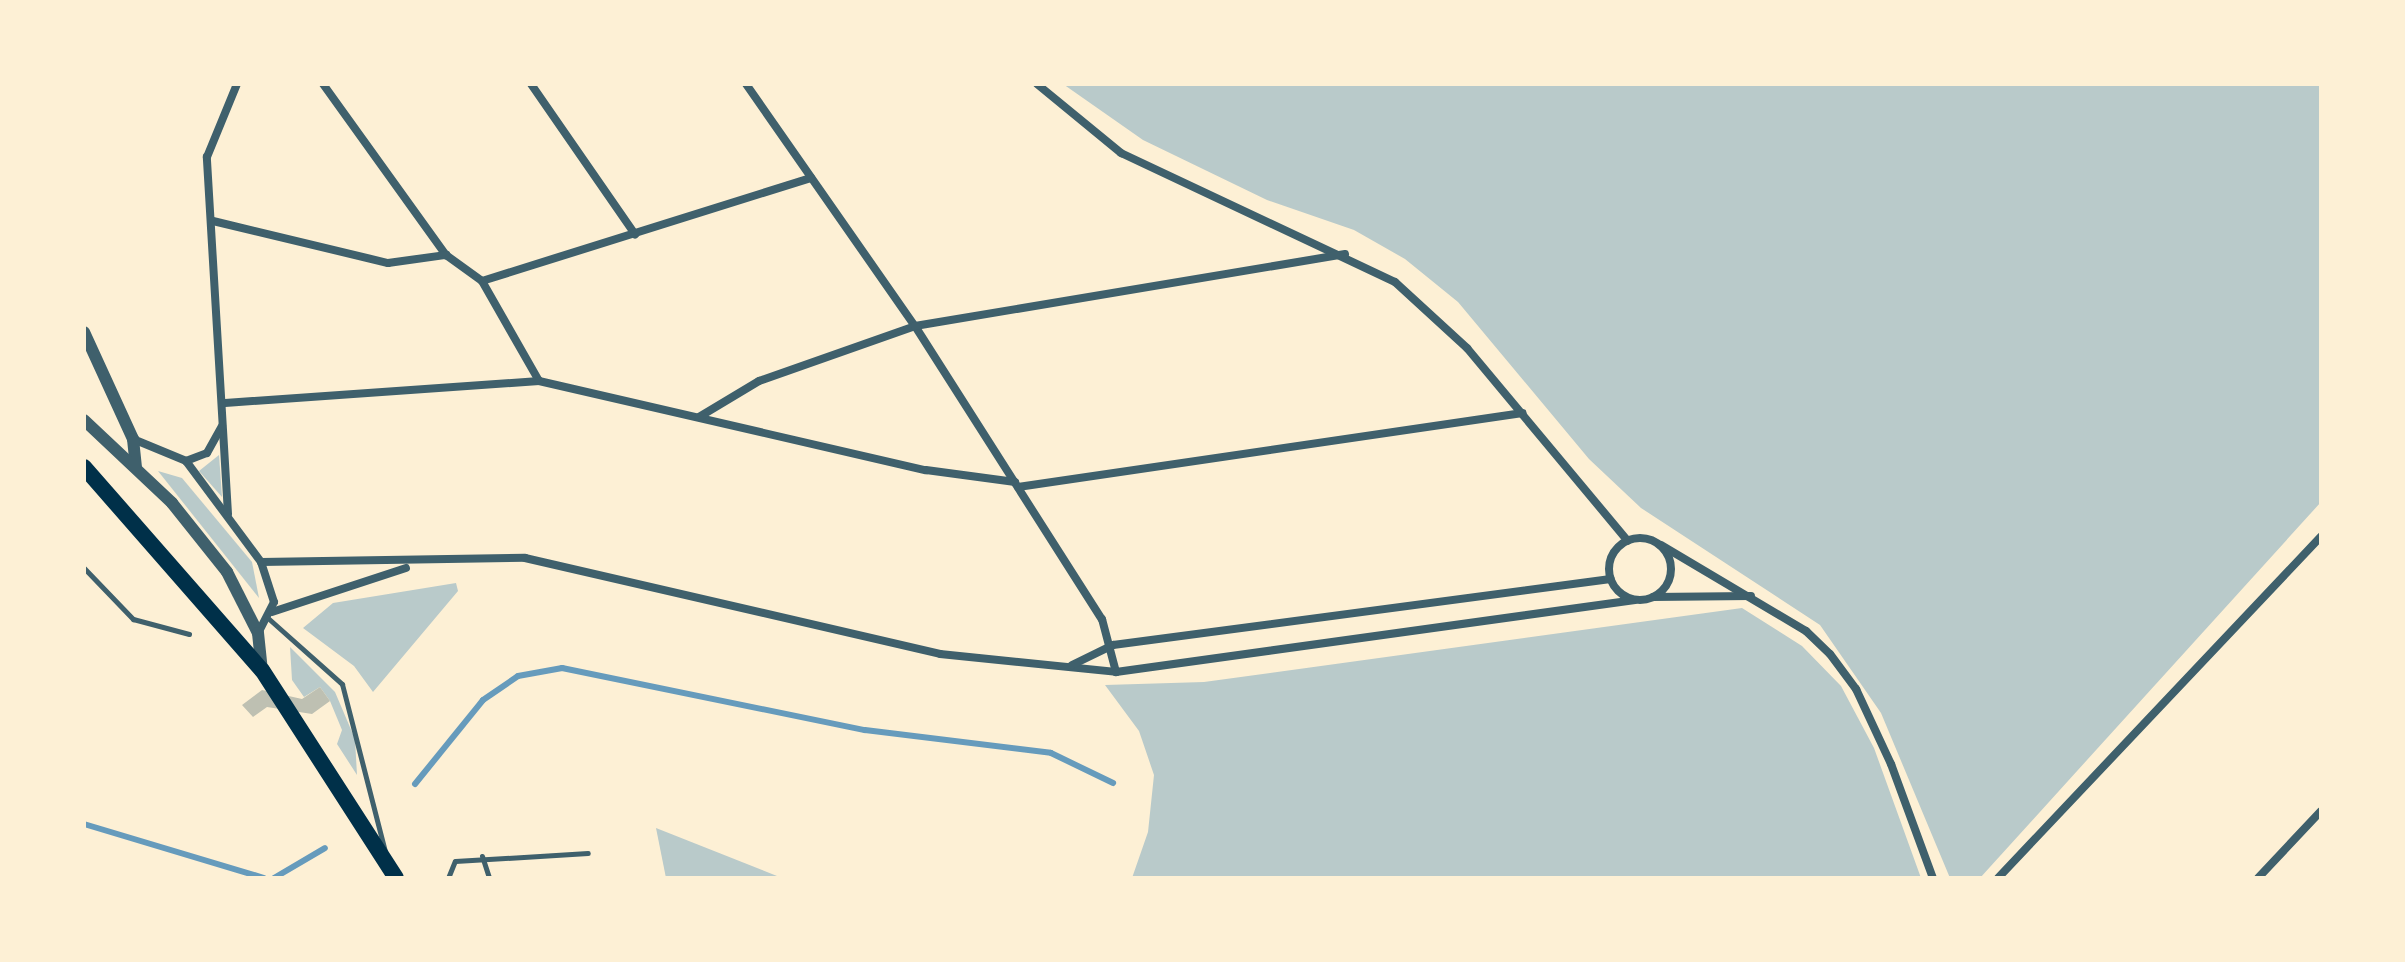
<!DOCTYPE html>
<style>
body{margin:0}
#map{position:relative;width:2405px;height:962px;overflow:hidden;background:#fdf0d5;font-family:Helvetica,sans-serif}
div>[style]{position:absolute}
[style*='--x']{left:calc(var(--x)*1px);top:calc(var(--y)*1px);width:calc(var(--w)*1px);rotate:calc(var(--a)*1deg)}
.green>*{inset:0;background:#b9caca}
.stream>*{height:6px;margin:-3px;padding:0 3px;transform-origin:3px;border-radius:3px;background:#669bbc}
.building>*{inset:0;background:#bec0b2}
.service>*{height:5px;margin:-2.5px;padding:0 2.5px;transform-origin:2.5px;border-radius:2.5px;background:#3f606c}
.minor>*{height:8px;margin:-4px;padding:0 4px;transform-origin:4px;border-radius:4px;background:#3f606c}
.minor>.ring{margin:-4px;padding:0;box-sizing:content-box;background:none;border:8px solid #3f606c;border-radius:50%}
.tertiary>*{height:12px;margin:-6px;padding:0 6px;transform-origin:6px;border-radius:6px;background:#3f606c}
.primary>*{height:16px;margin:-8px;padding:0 8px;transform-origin:8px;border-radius:8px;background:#003049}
span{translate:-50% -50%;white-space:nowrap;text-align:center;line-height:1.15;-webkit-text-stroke:8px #fdf0d5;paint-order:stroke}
.frame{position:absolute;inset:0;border:86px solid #fdf0d5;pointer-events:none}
</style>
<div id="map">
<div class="green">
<div style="clip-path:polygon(1063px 84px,2321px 84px,2321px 502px,1980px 878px,1950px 878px,1881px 713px,1820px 625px,1641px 508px,1589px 459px,1458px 302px,1405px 259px,1354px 230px,1267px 200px,1143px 140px)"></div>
<div style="clip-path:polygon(219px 455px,222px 497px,199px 471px)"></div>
<div style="clip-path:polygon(158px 471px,182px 478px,252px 562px,259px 598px)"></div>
<div style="clip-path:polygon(456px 583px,458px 591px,373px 692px,354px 666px,303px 628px,333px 603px)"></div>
<div style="clip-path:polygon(1742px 608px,1802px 646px,1841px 686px,1874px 748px,1921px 878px,1132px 878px,1148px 832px,1154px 775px,1139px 731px,1105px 685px,1204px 682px)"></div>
<div style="clip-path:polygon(290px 647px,335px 692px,355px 739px,357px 775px,337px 744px,342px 730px,330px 701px,320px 687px,304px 697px,292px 680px)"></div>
<div style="clip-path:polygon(656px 828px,782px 878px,666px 878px)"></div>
</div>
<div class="stream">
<div style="--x:415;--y:784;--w:108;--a:-51"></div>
<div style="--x:483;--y:700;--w:42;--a:-34.4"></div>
<div style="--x:518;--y:676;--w:45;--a:-10.3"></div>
<div style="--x:562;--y:668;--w:309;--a:11.6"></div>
<div style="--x:865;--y:730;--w:187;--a:7"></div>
<div style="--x:1051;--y:753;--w:69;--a:25.8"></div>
<div style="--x:84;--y:824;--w:188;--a:16.7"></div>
<div style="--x:274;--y:878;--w:59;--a:-30.5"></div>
</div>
<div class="building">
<div style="clip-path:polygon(320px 687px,330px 701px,312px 714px,267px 707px,253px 717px,242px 705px,262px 690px,302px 699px)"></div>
</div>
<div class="service">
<div style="--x:84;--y:568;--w:71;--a:46.1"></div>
<div style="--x:133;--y:619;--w:58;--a:15"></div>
<div style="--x:269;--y:619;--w:98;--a:41.7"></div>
<div style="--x:342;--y:684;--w:172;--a:75.6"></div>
<div style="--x:482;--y:856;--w:23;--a:72"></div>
<div style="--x:448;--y:878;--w:18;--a:-68"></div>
<div style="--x:455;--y:861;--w:133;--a:-3.4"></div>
</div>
<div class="minor">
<div style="--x:323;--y:84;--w:211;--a:54.3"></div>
<div style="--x:446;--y:255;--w:44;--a:35.8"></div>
<div style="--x:482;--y:281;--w:115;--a:60.3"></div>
<div style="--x:531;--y:84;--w:183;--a:55.3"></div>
<div style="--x:746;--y:84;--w:295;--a:55.1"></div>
<div style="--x:915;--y:326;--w:348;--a:57.5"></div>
<div style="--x:1102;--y:619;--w:55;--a:75.2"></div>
<div style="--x:1037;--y:84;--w:109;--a:39.4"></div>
<div style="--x:1121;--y:153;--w:303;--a:25.2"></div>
<div style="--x:1395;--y:282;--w:98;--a:42.5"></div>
<div style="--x:1467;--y:348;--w:251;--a:50.2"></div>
<div style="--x:213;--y:221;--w:180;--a:13.5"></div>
<div style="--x:388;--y:263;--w:59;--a:-7.9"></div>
<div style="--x:482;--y:281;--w:345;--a:-17.4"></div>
<div style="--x:225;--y:403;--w:315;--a:-4"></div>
<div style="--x:539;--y:381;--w:397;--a:13"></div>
<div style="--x:926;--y:470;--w:90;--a:7.7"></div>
<div style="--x:699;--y:417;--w:70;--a:-31"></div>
<div style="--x:759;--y:381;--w:165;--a:-19.4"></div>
<div style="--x:915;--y:326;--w:436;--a:-9.5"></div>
<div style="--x:133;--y:439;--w:57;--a:22.5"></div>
<div style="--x:186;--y:461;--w:126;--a:53.4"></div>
<div style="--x:261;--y:562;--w:42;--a:72"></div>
<div style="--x:274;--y:602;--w:35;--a:117"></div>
<div style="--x:186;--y:461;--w:22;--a:-21"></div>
<div style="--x:207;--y:453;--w:31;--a:-61"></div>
<div style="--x:1018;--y:487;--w:510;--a:-8.34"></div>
<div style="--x:228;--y:514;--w:358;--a:-93.4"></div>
<div style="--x:207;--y:157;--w:79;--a:-67.7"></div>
<div class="ring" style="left:1609px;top:538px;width:54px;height:54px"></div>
<div style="--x:1661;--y:545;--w:169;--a:30.7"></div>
<div style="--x:1806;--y:631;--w:33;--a:44"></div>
<div style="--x:1830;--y:654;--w:44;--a:53.4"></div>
<div style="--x:1856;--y:689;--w:83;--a:65"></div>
<div style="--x:1891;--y:764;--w:121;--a:69.8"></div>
<div style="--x:261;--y:562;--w:264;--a:-0.9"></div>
<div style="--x:525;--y:558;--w:426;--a:13"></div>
<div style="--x:940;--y:654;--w:177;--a:5.8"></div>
<div style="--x:1116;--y:672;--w:524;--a:-7.9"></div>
<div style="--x:1653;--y:597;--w:98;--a:-0.6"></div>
<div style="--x:272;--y:612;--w:141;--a:-18.2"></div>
<div style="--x:1072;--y:665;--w:46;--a:-26"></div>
<div style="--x:1113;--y:645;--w:502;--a:-7.55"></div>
<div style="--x:1998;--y:878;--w:470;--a:-46.6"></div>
<div style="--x:2258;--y:878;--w:92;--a:-46.8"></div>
</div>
<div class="tertiary">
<div style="--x:84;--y:332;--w:118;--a:65.4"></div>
<div style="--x:133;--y:439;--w:28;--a:84"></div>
<div style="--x:84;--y:420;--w:121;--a:43.3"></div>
<div style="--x:172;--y:503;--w:88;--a:51.4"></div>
<div style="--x:227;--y:572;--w:68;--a:63.1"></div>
<div style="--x:258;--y:633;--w:37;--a:84"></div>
</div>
<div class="primary">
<div style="--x:84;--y:467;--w:270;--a:48.8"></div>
<div style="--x:262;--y:670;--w:247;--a:57.2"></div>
</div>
<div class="frame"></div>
</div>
